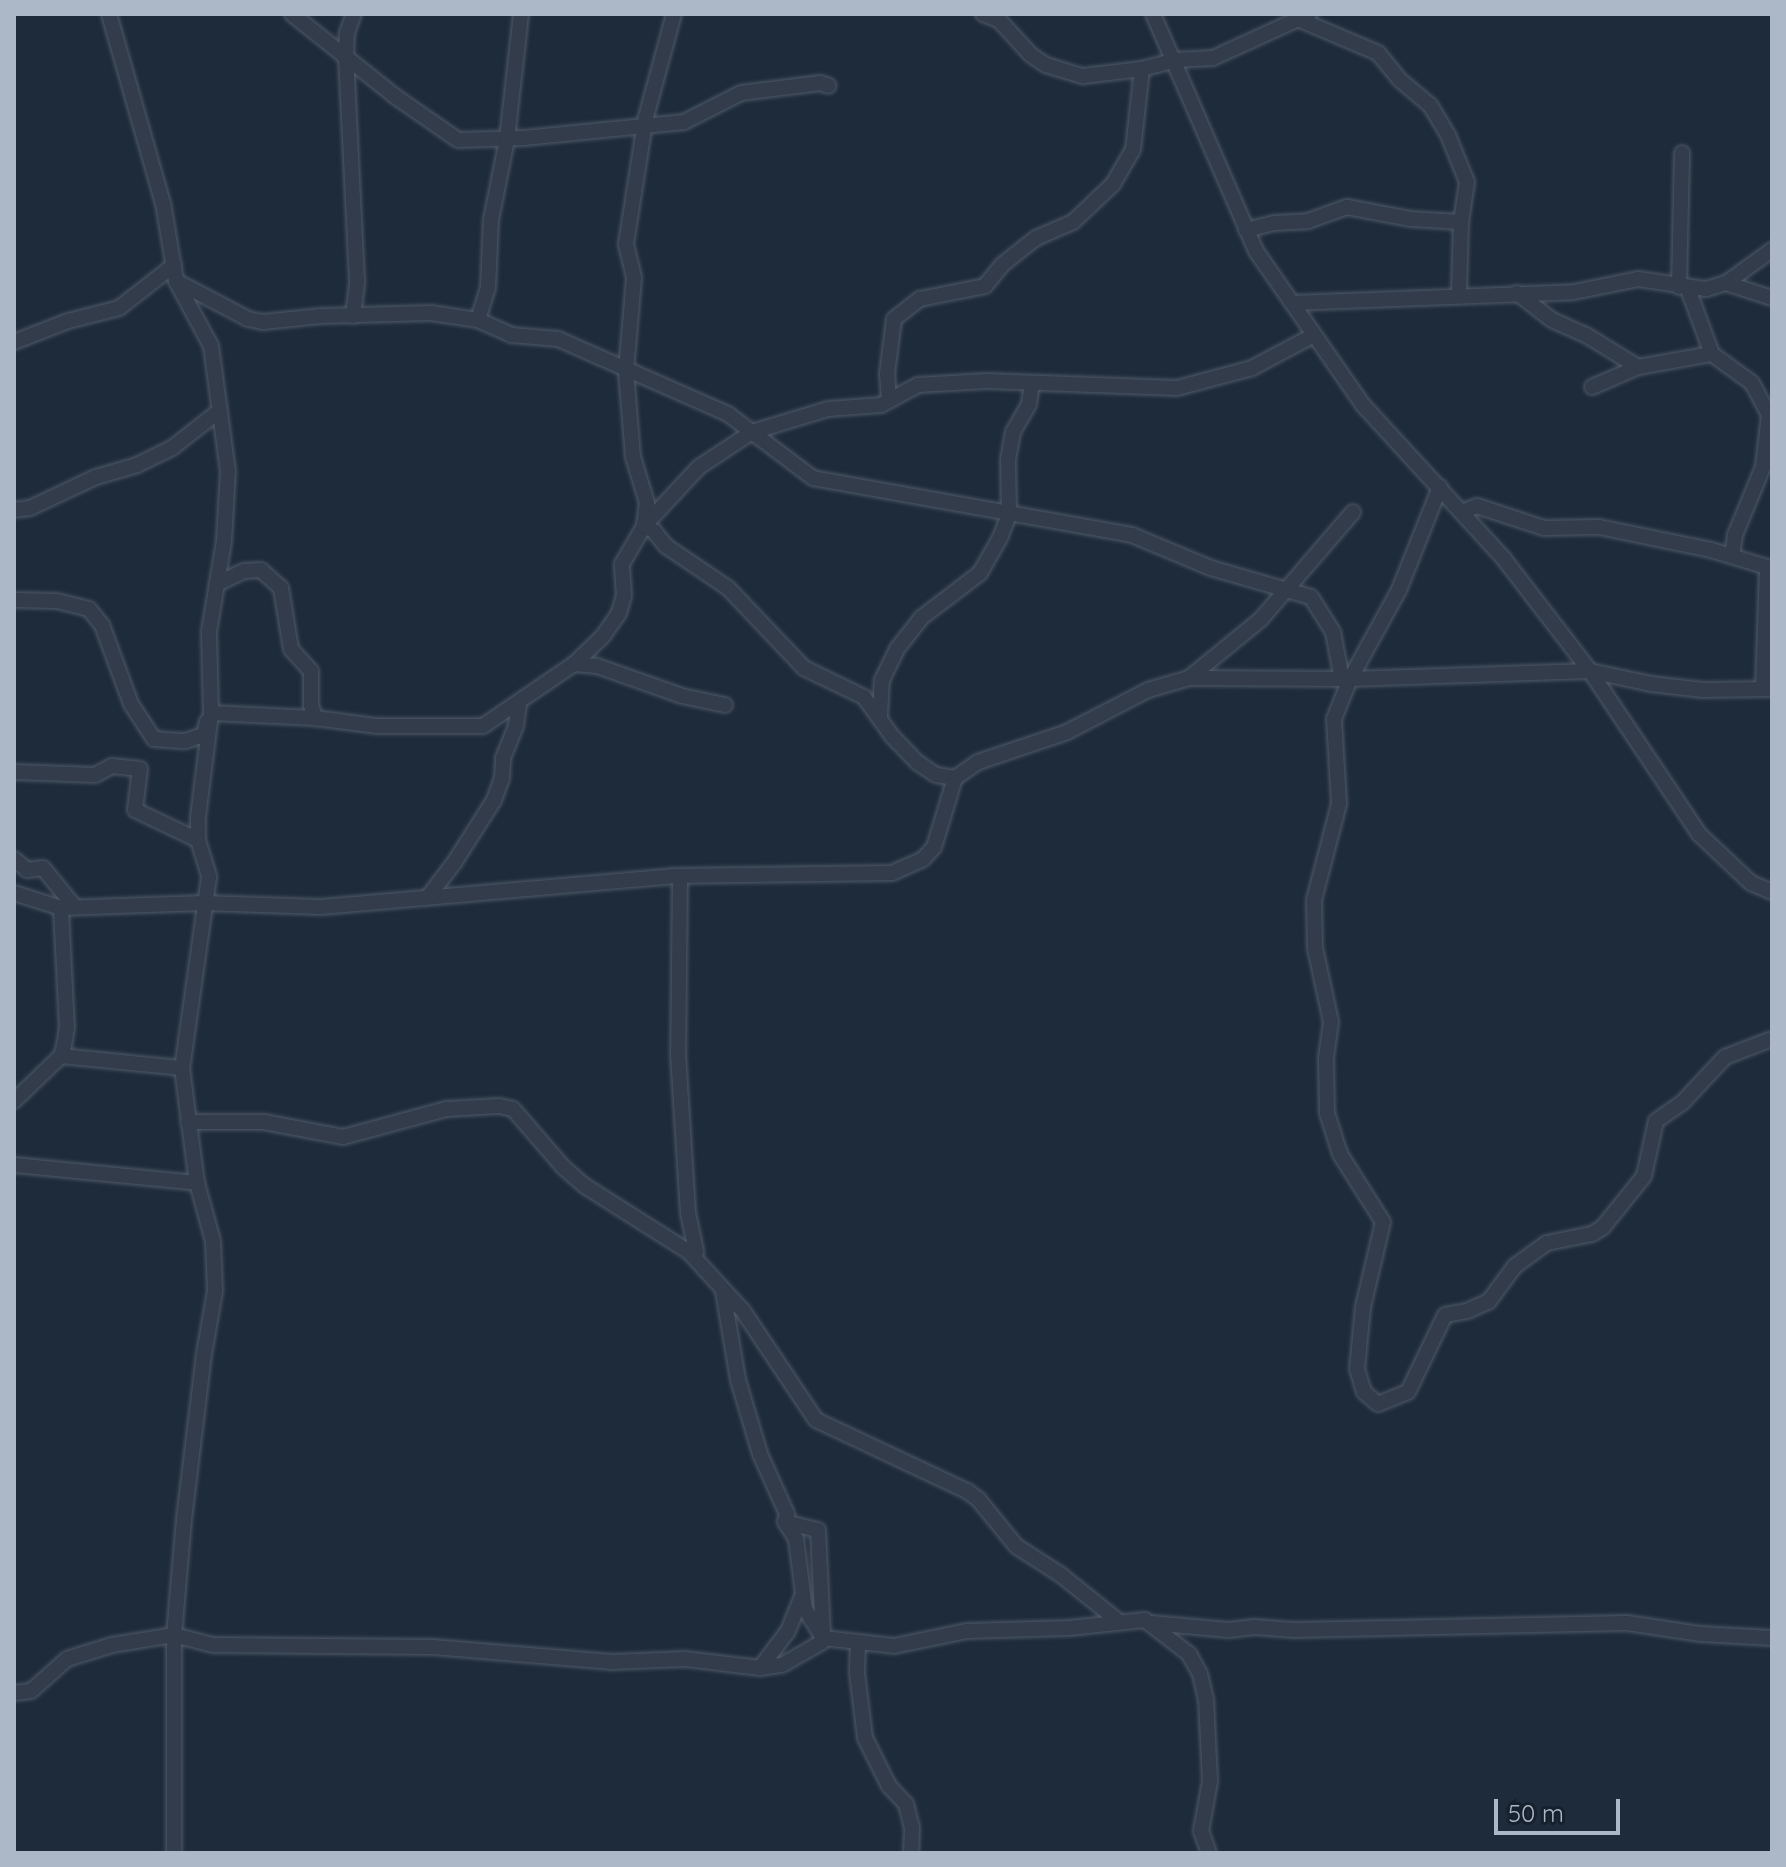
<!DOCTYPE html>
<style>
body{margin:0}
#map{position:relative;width:1786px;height:1867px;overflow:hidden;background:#1e2b3a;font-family:Quicksand,sans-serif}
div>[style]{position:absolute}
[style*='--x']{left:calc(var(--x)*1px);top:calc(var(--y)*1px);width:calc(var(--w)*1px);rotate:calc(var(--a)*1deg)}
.roads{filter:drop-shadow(0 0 2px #4f5a68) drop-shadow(0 0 2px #4f5a68)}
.minor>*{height:14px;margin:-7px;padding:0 7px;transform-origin:7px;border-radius:7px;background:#323c4a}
span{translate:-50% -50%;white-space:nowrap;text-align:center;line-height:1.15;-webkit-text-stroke:6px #17212e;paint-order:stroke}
.frame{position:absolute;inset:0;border:16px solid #acb7c7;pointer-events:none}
.scale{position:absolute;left:1494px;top:1799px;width:126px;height:36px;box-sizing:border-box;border:4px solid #acb7c7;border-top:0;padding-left:10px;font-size:24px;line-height:28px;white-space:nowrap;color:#acb7c7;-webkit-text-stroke:6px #17212e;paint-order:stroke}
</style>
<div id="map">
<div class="roads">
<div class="minor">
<div style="--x:109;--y:14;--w:197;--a:74.1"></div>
<div style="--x:163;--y:203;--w:79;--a:80.5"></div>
<div style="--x:176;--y:281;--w:74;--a:61.7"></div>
<div style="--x:211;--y:346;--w:126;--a:82.3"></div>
<div style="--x:228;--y:471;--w:70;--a:93.3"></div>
<div style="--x:224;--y:541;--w:92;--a:99.4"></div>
<div style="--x:209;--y:632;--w:81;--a:88.6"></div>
<div style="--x:211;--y:713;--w:105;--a:97.1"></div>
<div style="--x:198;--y:817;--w:23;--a:90"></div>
<div style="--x:198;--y:840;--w:39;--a:73"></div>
<div style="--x:209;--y:877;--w:193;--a:98"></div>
<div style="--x:182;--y:1068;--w:116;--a:82.6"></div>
<div style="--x:197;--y:1183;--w:60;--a:74.6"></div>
<div style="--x:213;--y:1241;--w:50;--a:87.7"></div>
<div style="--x:215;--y:1291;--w:64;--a:99.9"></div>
<div style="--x:204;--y:1354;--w:166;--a:96.9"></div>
<div style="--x:184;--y:1519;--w:116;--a:94.9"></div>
<div style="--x:174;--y:1635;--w:218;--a:90"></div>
<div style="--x:292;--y:14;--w:133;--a:38.6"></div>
<div style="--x:396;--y:97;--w:75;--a:34.7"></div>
<div style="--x:458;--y:140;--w:66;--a:-1.7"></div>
<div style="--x:524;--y:138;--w:161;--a:-5.7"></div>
<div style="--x:684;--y:122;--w:64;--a:-27"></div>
<div style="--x:741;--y:93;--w:80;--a:-7.2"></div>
<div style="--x:820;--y:83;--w:9;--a:18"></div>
<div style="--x:983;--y:14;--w:17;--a:21"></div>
<div style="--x:999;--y:20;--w:47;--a:47.6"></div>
<div style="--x:1031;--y:55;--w:18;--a:34"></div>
<div style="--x:1046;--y:65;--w:39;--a:17"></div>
<div style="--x:1083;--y:76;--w:59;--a:-6.8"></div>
<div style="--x:1142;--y:69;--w:34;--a:-15"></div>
<div style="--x:1175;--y:60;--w:38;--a:-3"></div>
<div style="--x:1213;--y:58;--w:106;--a:-24.6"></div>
<div style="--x:1153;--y:14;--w:258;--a:66.5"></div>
<div style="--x:1256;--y:251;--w:188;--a:55.2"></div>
<div style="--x:1363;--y:405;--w:209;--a:47.5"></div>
<div style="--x:1504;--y:559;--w:141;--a:52.5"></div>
<div style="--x:1590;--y:671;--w:196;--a:56.2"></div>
<div style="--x:1699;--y:834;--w:71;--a:43.3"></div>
<div style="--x:1751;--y:883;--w:23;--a:23"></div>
<div style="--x:1298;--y:19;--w:87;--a:23"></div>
<div style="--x:1378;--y:53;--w:35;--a:51"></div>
<div style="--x:1400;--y:80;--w:39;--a:40"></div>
<div style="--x:1430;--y:105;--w:35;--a:59"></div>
<div style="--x:1448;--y:135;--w:51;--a:68"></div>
<div style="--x:1467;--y:182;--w:40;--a:98.5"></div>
<div style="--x:1461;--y:222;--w:72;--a:91.6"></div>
<div style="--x:1246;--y:230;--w:29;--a:-14"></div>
<div style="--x:1274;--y:223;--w:34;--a:-3"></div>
<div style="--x:1308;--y:221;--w:41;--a:-19.7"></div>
<div style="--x:1347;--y:207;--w:64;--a:10.8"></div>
<div style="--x:1410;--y:219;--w:51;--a:3.4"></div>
<div style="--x:176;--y:281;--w:81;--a:27.8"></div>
<div style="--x:248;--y:319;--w:15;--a:11"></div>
<div style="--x:263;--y:322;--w:58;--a:-5.9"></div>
<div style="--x:321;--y:316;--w:110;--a:-1.6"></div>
<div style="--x:431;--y:313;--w:48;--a:8.5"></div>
<div style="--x:478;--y:320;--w:36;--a:24"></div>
<div style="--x:511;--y:335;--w:47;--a:4.9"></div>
<div style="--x:558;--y:339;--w:186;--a:23.8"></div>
<div style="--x:728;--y:414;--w:106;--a:37"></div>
<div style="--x:813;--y:478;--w:324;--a:10.1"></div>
<div style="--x:1132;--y:535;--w:86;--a:22.7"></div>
<div style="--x:1211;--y:568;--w:104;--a:16.2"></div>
<div style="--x:1311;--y:597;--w:41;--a:57.8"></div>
<div style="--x:1333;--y:632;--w:48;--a:79.2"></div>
<div style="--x:1726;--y:283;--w:48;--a:18.1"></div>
<div style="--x:1679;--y:287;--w:134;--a:-88.7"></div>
<div style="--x:1688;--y:289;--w:69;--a:69.7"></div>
<div style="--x:1712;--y:354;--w:49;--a:35.9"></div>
<div style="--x:1752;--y:383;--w:36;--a:62"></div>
<div style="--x:1769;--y:415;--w:52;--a:96.6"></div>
<div style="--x:1763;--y:467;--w:74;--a:112.4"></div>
<div style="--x:1735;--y:535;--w:21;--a:98"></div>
<div style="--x:1517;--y:293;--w:44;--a:37.6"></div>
<div style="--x:1552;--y:320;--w:37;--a:24"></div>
<div style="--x:1586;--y:335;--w:61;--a:31.6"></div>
<div style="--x:1292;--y:303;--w:282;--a:-2.2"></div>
<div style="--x:1574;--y:292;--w:65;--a:-11.5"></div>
<div style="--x:1638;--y:279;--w:69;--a:8.4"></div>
<div style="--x:1706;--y:289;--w:21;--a:-17"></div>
<div style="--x:1726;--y:283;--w:57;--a:-35.7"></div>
<div style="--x:353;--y:316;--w:35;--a:-83"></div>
<div style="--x:357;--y:281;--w:224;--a:-92.8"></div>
<div style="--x:346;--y:57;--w:24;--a:-88"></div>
<div style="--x:347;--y:33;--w:20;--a:-70"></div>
<div style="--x:478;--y:320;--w:34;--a:-73"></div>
<div style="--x:488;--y:288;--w:68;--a:-87.5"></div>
<div style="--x:491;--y:220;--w:83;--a:-78.8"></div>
<div style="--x:507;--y:139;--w:126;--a:-83.6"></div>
<div style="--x:14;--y:342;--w:58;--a:-21.3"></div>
<div style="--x:68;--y:321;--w:53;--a:-14.3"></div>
<div style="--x:119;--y:308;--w:70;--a:-38"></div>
<div style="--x:1592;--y:387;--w:50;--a:-23.5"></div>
<div style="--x:1638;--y:367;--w:75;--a:-10"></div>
<div style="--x:889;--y:401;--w:27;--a:-94"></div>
<div style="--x:887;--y:374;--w:55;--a:-82.7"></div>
<div style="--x:894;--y:319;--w:33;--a:-38"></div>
<div style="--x:920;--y:299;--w:66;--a:-11.3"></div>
<div style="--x:985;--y:286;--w:28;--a:-51"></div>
<div style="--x:1003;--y:264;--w:42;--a:-38.2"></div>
<div style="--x:1036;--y:238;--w:40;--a:-23.4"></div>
<div style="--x:1073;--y:222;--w:55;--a:-43.5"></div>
<div style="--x:1113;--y:184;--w:39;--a:-60"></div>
<div style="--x:1133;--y:150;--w:81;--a:-83.7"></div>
<div style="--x:1440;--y:487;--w:111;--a:111.7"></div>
<div style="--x:1399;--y:590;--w:102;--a:118.8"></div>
<div style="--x:1350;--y:679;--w:43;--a:111.8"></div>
<div style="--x:1334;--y:719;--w:85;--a:86.6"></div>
<div style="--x:1339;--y:804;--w:99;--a:104.6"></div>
<div style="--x:1314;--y:900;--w:48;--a:88.8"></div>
<div style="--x:1315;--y:948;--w:76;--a:77.8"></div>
<div style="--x:1331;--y:1022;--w:36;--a:98"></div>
<div style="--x:1326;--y:1058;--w:55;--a:89"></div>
<div style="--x:1327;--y:1113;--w:43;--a:72.4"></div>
<div style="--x:1340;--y:1154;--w:80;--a:57.7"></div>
<div style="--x:1383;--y:1222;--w:87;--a:103.2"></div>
<div style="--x:1363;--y:1307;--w:62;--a:95.5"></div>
<div style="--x:1357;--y:1369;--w:24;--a:73"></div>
<div style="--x:1364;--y:1392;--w:18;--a:41"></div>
<div style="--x:1378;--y:1404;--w:32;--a:-22"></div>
<div style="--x:1408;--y:1392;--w:85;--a:-64.3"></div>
<div style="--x:1445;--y:1315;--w:22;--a:-10"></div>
<div style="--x:1467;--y:1311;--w:24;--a:-24"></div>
<div style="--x:1489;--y:1301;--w:44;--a:-53.4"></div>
<div style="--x:1515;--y:1266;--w:39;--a:-36"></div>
<div style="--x:1547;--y:1243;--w:46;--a:-11.3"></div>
<div style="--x:1592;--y:1234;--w:13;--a:-32"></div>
<div style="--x:1603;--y:1227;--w:65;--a:-51.2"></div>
<div style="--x:1644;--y:1176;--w:56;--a:-77.7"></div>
<div style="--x:1656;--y:1121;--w:32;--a:-35"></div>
<div style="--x:1682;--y:1103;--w:63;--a:-46.9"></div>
<div style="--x:1725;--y:1057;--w:50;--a:-21"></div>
<div style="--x:14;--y:510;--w:16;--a:-7"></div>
<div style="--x:30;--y:508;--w:73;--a:-25.2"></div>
<div style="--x:96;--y:477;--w:43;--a:-16.3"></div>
<div style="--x:137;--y:465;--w:39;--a:-26"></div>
<div style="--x:172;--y:448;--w:60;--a:-38.2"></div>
<div style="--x:1462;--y:512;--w:16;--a:-22"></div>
<div style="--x:1477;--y:506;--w:71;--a:18.2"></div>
<div style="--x:1544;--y:528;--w:55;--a:-1"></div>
<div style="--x:1599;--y:527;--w:114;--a:11.6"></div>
<div style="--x:1711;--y:550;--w:59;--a:16.9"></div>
<div style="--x:1767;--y:567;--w:121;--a:91.9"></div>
<div style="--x:217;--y:584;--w:30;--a:-26"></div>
<div style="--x:244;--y:571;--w:17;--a:-3"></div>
<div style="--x:261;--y:570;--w:27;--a:42"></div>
<div style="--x:281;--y:588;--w:62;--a:80.7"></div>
<div style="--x:291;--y:649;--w:30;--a:48"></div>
<div style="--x:311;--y:671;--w:34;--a:90"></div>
<div style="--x:311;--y:705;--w:14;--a:73"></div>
<div style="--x:14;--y:600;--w:43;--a:1.3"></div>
<div style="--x:57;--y:601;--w:33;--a:14"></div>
<div style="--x:89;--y:609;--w:21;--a:51"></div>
<div style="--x:102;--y:625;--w:84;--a:69.8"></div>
<div style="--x:131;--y:704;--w:42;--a:56.7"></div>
<div style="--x:154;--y:739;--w:31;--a:4"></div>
<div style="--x:185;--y:741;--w:20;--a:-18"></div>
<div style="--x:204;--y:735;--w:14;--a:-78"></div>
<div style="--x:574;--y:664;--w:23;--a:5"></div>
<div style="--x:597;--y:666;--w:90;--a:19.4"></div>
<div style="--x:682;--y:696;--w:44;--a:11.8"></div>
<div style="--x:1189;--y:678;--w:93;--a:-39.3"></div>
<div style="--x:1261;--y:619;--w:141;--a:-49.3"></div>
<div style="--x:211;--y:713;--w:104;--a:2.8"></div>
<div style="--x:315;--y:718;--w:63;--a:7.4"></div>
<div style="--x:377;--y:726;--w:106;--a:0"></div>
<div style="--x:483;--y:726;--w:110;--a:-34.3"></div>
<div style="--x:574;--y:664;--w:40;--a:-44"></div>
<div style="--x:603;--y:636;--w:28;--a:-55"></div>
<div style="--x:619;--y:613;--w:18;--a:-74"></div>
<div style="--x:624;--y:596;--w:32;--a:-94"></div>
<div style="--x:622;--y:564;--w:44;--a:-59.9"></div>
<div style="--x:644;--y:526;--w:23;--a:-83"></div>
<div style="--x:647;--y:503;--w:48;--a:-106.9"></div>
<div style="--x:633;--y:457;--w:86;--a:-94.7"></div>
<div style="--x:626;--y:371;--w:94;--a:-85.1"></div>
<div style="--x:634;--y:277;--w:34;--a:-104"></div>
<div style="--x:626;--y:244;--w:129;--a:-81.1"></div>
<div style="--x:646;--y:117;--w:107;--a:-74.8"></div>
<div style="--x:880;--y:716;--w:36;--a:-87"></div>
<div style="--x:882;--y:680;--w:34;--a:-64"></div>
<div style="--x:897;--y:649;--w:39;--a:-52"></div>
<div style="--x:921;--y:618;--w:74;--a:-37.3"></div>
<div style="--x:980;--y:573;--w:40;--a:-60.3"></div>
<div style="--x:1000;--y:538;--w:25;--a:-69"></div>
<div style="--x:1009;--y:515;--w:55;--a:-91"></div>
<div style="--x:1008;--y:460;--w:28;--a:-80"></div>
<div style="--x:1013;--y:432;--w:32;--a:-60"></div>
<div style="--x:1029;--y:404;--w:21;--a:-82"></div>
<div style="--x:14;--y:772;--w:81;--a:2.1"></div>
<div style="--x:95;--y:775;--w:19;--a:-28"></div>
<div style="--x:112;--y:766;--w:28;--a:6"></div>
<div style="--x:140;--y:769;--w:41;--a:97"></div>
<div style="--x:135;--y:810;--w:70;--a:25.5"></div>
<div style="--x:955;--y:778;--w:19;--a:-171"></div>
<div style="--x:936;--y:775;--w:23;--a:-146"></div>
<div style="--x:917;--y:762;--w:36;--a:-134"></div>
<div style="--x:892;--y:736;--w:48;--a:-125.7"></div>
<div style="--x:864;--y:697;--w:67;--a:-154.2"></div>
<div style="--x:804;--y:668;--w:110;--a:-133.5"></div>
<div style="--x:728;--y:588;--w:75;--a:-145.9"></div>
<div style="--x:666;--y:546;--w:19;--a:-129"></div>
<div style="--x:654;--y:531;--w:11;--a:-153"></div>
<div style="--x:644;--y:526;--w:81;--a:-47"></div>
<div style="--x:699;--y:467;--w:64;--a:-33.4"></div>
<div style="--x:752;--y:432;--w:79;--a:-16.8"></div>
<div style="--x:828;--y:409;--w:53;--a:-4.3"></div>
<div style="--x:881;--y:405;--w:42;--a:-28.4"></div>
<div style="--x:918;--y:385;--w:69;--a:-3.3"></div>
<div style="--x:987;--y:381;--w:190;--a:2.1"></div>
<div style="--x:1177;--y:388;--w:78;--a:-14.9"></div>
<div style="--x:1252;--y:368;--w:70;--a:-28"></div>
<div style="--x:14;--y:859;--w:17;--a:40"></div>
<div style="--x:27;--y:870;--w:16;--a:-7"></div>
<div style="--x:43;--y:868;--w:49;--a:50.8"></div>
<div style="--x:680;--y:876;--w:178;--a:90.6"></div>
<div style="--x:678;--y:1054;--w:159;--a:86.4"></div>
<div style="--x:688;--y:1213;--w:40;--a:78"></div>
<div style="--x:14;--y:893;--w:49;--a:17.7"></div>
<div style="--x:61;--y:908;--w:143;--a:-2"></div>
<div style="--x:204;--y:903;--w:117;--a:2"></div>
<div style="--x:321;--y:907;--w:353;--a:-5"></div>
<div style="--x:673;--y:876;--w:219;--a:-0.8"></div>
<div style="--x:892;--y:873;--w:34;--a:-24"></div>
<div style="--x:923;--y:859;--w:16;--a:-47"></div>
<div style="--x:934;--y:847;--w:72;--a:-73.1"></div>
<div style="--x:955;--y:778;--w:28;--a:-35"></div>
<div style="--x:978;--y:762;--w:94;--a:-18.6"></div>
<div style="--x:1067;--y:732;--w:91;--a:-27.4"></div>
<div style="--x:1148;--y:690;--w:43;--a:-16.3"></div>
<div style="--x:1189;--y:678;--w:161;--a:0.4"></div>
<div style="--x:1350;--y:679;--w:240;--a:-1.9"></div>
<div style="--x:1590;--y:671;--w:62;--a:12"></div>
<div style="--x:1651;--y:684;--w:52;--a:6.6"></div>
<div style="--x:1703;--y:690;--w:69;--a:-0.8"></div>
<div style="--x:428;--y:897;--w:43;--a:-52.6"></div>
<div style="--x:454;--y:863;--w:75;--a:-57.6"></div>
<div style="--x:494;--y:800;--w:23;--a:-70"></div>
<div style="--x:502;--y:778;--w:20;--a:-87"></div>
<div style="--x:503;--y:758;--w:35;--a:-68"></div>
<div style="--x:516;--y:725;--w:21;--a:-82"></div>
<div style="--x:61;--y:1056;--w:122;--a:5.7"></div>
<div style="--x:14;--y:1101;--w:65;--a:-43.8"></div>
<div style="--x:61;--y:1056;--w:10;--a:-73"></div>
<div style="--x:64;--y:1046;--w:18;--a:-81"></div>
<div style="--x:67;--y:1028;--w:120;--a:-92.9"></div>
<div style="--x:188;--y:1122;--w:76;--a:0"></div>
<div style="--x:264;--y:1122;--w:80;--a:10.8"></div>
<div style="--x:343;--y:1137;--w:108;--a:-15.1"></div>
<div style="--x:447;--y:1109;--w:52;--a:-3.3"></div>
<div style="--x:499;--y:1106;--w:14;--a:12"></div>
<div style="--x:513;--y:1109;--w:77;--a:49.2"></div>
<div style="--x:563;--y:1167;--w:29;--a:41"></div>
<div style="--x:585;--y:1186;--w:123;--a:32.4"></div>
<div style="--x:689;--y:1252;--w:80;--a:47.5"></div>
<div style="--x:743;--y:1311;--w:131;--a:56.2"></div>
<div style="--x:816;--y:1420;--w:167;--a:25.2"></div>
<div style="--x:967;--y:1491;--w:14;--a:36"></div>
<div style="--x:978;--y:1499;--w:60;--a:51"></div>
<div style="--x:1016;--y:1546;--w:54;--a:32.8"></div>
<div style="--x:1061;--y:1575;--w:72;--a:38.8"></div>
<div style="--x:14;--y:1165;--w:184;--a:5.6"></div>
<div style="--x:723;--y:1291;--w:90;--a:80.4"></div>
<div style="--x:738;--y:1380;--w:77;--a:73.4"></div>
<div style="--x:760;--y:1454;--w:66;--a:65.8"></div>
<div style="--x:787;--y:1514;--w:8;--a:104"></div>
<div style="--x:785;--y:1522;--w:20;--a:57"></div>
<div style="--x:796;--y:1539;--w:71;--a:82.7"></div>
<div style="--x:805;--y:1609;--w:34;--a:58"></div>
<div style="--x:785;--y:1522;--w:34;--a:14"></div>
<div style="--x:818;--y:1530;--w:108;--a:87.3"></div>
<div style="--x:1151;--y:1623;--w:78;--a:5.1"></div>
<div style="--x:1229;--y:1630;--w:25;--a:-7"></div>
<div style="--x:1254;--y:1627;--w:40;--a:4.3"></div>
<div style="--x:1294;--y:1630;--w:333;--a:-1.2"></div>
<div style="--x:1627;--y:1623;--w:75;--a:8.5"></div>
<div style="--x:1701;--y:1634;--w:71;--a:3.2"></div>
<div style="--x:858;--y:1643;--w:30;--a:92"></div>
<div style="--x:857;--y:1673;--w:65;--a:83"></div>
<div style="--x:865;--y:1738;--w:54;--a:63.4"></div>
<div style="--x:889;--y:1786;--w:25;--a:47"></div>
<div style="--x:906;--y:1804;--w:25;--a:76"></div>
<div style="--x:912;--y:1828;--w:25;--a:92"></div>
<div style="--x:760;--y:1668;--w:46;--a:-52.9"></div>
<div style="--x:788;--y:1631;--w:37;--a:-68"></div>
<div style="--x:14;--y:1693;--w:17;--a:-7"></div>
<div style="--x:31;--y:1691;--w:48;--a:-41.6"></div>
<div style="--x:67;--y:1659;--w:47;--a:-17.3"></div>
<div style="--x:112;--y:1645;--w:63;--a:-9.2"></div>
<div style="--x:174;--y:1635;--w:40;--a:14.4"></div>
<div style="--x:213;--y:1645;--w:220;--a:0.5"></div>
<div style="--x:433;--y:1647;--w:180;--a:4.8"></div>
<div style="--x:612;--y:1662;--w:73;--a:-2.4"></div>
<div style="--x:685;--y:1659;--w:76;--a:6.8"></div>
<div style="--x:760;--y:1668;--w:22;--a:-8"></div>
<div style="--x:782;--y:1665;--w:46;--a:-29.9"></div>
<div style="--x:822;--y:1642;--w:4;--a:-76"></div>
<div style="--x:823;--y:1638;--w:71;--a:6.4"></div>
<div style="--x:894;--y:1646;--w:75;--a:-11.6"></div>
<div style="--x:967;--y:1631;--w:102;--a:-1.7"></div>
<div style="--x:1069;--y:1628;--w:76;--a:-6"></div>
<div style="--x:1145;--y:1620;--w:56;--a:37.7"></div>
<div style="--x:1189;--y:1654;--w:23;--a:61"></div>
<div style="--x:1200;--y:1674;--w:26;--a:77"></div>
<div style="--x:1206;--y:1699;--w:82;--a:87.2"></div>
<div style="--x:1210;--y:1781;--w:51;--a:100.2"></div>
<div style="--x:1201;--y:1831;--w:23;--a:70"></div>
</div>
</div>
<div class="frame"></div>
<div class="scale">50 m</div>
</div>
